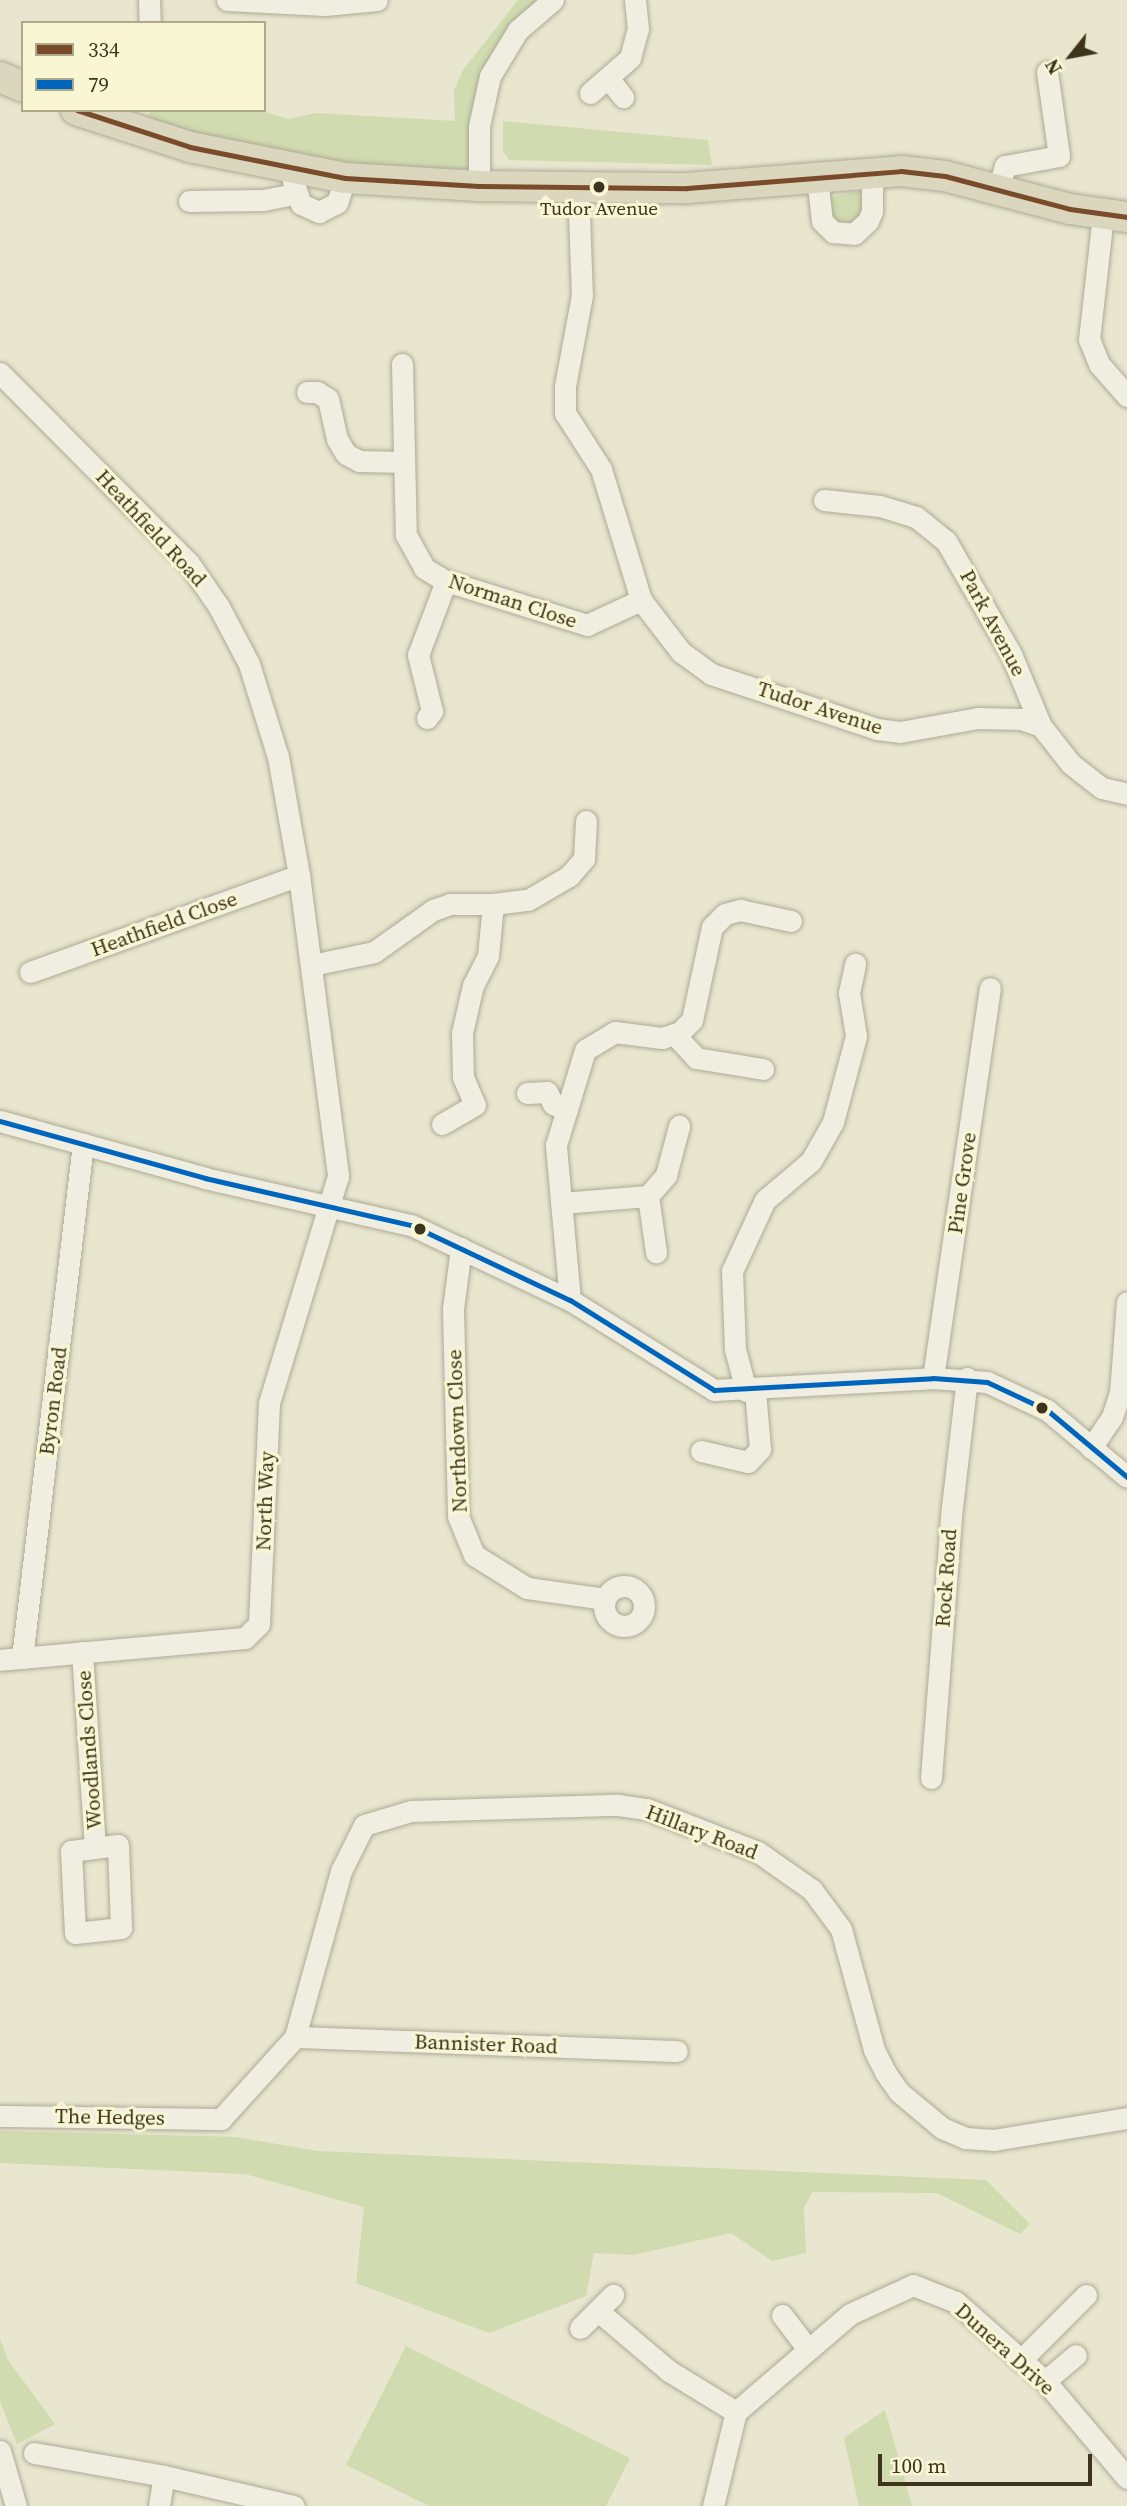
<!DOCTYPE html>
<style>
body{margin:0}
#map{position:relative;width:1127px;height:2506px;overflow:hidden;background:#e8e6ce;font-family:"Source Serif 4",serif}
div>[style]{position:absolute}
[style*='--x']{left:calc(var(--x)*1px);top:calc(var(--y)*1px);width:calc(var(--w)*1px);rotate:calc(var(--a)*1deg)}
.green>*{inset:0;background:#d0dbaf}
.roads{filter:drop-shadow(0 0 2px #adaa96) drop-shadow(0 0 2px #adaa96)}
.minor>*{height:21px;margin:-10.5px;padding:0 10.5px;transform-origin:10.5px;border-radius:10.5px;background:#efeee0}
.minor>.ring{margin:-10.5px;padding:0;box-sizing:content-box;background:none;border:21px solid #efeee0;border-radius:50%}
.highway>*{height:30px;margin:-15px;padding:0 15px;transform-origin:15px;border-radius:15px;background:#dbd7be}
.bus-1>*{height:5px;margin:-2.5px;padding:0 2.5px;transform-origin:2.5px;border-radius:2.5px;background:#7a4b2a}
.bus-2>*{height:5px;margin:-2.5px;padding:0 2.5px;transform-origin:2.5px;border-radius:2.5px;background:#0065bd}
.dots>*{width:19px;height:19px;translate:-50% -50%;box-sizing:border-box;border:4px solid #f9f7d3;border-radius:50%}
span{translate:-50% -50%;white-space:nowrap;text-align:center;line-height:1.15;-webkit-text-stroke:6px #f9f7d3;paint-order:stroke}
.bus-label{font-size:19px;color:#3e341d}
.street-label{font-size:21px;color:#3e341d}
.legend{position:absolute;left:21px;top:21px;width:245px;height:91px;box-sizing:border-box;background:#f9f7d3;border:2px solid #aea98a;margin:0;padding:9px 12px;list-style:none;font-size:21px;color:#3e341d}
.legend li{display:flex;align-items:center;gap:14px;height:35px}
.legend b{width:35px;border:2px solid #aea98a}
.north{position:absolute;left:1036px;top:21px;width:70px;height:70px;-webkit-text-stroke:5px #f9f7d3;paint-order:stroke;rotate:239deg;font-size:19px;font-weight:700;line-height:28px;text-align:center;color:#3e341d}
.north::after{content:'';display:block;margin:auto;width:24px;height:32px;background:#3e341d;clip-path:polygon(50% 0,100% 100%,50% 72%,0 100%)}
.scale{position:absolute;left:878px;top:2454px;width:214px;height:32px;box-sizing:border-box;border:4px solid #3e341d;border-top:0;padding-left:9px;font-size:21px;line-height:24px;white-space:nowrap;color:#3e341d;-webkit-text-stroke:5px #f9f7d3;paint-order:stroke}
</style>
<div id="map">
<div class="green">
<div style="clip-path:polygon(518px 0,553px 0,498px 58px,479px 186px,345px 178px,148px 120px,150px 110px,258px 110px,289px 119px,316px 113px,455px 121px,454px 90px,463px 70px)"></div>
<div style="clip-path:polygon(503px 121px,708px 140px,712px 165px,509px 160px,503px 151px)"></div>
<div style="clip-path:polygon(860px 191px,866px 195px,858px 226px,832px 225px,826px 198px)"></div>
<div style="clip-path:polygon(0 2131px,236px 2137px,318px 2151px,986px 2180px,1030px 2224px,1020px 2234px,937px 2193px,812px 2192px,804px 2208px,806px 2253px,772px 2261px,731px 2233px,633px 2255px,594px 2253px,586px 2296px,489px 2333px,356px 2283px,364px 2207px,245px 2174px,0 2163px)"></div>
<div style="clip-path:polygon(0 2339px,8px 2360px,55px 2424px,17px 2444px,0 2401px)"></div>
<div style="clip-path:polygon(406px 2346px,630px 2458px,606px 2506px,429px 2506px,346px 2465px)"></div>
<div style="clip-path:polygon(885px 2410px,912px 2506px,859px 2506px,844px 2438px)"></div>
</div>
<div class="roads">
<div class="minor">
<div style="--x:149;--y:0;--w:23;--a:88"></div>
<div style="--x:227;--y:0;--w:98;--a:2.9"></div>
<div style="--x:325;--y:5;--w:52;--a:-5.5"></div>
<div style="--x:609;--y:79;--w:23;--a:52"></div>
<div style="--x:590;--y:93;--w:53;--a:-41.2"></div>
<div style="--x:630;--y:58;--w:30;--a:-75"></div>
<div style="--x:638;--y:29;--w:29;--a:-96"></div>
<div style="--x:817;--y:177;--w:44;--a:83.5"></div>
<div style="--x:822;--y:221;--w:16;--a:45"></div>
<div style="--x:833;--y:232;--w:21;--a:5"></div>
<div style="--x:854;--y:234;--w:19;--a:-43"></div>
<div style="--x:868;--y:221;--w:11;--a:-68"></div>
<div style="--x:872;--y:211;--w:40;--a:-90"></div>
<div style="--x:293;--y:181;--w:24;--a:71"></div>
<div style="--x:301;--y:204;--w:20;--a:24"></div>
<div style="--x:319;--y:212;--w:20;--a:-27"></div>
<div style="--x:337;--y:203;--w:26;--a:-72"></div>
<div style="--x:479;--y:186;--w:60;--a:-90"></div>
<div style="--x:479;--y:126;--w:51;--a:-77.6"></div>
<div style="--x:490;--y:76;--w:54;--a:-58.7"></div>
<div style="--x:518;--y:30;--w:46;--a:-40.6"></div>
<div style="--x:578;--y:188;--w:107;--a:87.9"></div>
<div style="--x:582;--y:295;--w:93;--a:100.6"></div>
<div style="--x:565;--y:386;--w:27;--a:90"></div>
<div style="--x:565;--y:413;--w:67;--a:57.3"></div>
<div style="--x:601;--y:469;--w:137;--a:73"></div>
<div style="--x:641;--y:600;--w:66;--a:52.4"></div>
<div style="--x:681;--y:652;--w:37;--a:36"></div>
<div style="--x:711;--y:674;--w:175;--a:18.3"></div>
<div style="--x:877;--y:729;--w:23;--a:7"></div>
<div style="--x:900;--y:732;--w:79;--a:-10.2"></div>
<div style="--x:978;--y:718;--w:43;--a:1.3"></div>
<div style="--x:1021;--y:719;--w:21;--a:19"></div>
<div style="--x:998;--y:190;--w:25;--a:-74"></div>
<div style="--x:1005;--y:166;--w:55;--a:-10.5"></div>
<div style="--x:1059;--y:156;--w:85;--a:-98.1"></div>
<div style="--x:189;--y:201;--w:74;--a:-0.8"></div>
<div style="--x:263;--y:200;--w:33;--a:-11"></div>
<div style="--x:1103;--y:215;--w:125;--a:96.4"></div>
<div style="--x:1089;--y:339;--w:27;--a:68"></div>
<div style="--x:1099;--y:364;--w:43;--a:48.8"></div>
<div style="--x:402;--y:364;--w:171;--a:88.7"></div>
<div style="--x:406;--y:535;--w:38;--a:61"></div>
<div style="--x:424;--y:568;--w:26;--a:31"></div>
<div style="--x:446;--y:581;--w:148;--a:17.3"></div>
<div style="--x:587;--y:625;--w:60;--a:-24.8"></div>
<div style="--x:0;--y:373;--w:267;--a:45.2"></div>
<div style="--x:188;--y:562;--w:55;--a:55.4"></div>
<div style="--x:219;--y:607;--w:64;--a:62.2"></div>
<div style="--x:249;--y:664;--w:97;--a:72.7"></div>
<div style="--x:278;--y:757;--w:120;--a:79.9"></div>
<div style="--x:299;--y:875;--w:304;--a:82.6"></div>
<div style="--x:338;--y:1176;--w:237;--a:106.9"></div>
<div style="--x:269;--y:1403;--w:221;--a:92.6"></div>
<div style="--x:259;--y:1624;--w:20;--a:135"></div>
<div style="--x:245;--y:1638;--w:246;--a:174.9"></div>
<div style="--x:307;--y:392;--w:10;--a:0"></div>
<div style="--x:317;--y:392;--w:13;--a:32"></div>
<div style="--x:328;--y:399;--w:41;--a:77.3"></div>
<div style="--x:337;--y:439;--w:17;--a:59"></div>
<div style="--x:346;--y:454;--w:15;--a:28"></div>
<div style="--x:359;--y:461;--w:45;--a:1.3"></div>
<div style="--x:824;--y:500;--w:56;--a:6.1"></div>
<div style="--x:880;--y:506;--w:38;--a:17"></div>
<div style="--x:916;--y:517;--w:38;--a:39"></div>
<div style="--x:946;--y:541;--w:130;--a:60.1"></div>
<div style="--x:1011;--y:654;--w:78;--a:67.4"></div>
<div style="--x:1041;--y:726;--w:48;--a:51.7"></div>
<div style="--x:1071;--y:764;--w:39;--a:38"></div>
<div style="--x:1102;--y:788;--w:26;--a:13"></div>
<div style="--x:427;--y:718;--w:9;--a:-54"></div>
<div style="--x:432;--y:711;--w:58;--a:-104"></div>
<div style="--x:418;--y:655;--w:79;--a:-69.3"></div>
<div style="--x:493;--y:904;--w:35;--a:-7"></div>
<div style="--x:528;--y:900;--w:48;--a:-30.3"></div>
<div style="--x:569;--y:876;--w:23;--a:-49"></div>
<div style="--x:584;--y:859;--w:38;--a:-87"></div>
<div style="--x:312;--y:965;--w:63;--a:-11.8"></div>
<div style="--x:374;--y:952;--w:72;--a:-35.4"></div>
<div style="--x:433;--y:910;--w:18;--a:-19"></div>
<div style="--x:450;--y:904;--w:43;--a:0"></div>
<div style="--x:493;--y:904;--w:52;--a:95.5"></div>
<div style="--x:488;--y:956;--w:33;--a:117"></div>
<div style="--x:473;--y:985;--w:49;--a:102.9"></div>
<div style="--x:462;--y:1033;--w:44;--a:88.7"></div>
<div style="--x:463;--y:1077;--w:30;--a:67"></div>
<div style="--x:475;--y:1105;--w:38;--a:150"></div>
<div style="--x:30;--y:972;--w:286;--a:-19.8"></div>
<div style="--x:674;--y:1034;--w:33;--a:47"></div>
<div style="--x:696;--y:1058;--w:68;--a:9.3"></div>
<div style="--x:527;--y:1093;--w:20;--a:-3"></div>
<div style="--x:547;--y:1092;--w:13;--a:63"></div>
<div style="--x:553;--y:1104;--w:15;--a:23"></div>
<div style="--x:0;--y:1121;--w:213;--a:15.5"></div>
<div style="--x:205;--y:1178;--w:211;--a:12.9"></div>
<div style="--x:411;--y:1225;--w:176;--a:25.3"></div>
<div style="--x:570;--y:1300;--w:170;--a:32"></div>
<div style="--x:714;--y:1390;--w:219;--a:-3.1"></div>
<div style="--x:933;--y:1378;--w:54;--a:4.2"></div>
<div style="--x:987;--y:1382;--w:66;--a:25"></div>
<div style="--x:1047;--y:1410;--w:104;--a:39.9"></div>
<div style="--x:648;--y:1196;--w:28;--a:-49"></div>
<div style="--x:666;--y:1175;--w:51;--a:-75.1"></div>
<div style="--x:561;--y:1203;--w:87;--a:-4.6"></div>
<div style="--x:648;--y:1196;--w:57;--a:81.9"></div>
<div style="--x:461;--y:1248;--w:62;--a:97.5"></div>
<div style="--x:453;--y:1309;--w:207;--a:88.6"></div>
<div style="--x:458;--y:1516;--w:42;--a:67.7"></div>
<div style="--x:474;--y:1555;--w:62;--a:31.9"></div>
<div style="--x:527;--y:1588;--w:79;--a:8"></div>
<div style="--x:570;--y:1300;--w:156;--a:-95.2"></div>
<div style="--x:556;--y:1145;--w:99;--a:-73"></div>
<div style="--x:585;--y:1050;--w:35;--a:-31"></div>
<div style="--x:615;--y:1032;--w:47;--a:7.3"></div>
<div style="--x:662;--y:1038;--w:19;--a:-18"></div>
<div style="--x:680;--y:1032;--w:17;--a:-45"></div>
<div style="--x:692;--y:1020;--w:95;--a:-77.9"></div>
<div style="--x:712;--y:927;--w:18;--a:-45"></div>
<div style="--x:725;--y:914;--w:16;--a:-15"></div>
<div style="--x:740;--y:910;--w:52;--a:12.2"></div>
<div style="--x:933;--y:1378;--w:394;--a:-81.7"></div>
<div style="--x:746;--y:1391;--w:43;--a:-104.7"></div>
<div style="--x:735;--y:1349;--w:78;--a:-92.2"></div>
<div style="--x:732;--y:1271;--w:78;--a:-65.1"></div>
<div style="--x:765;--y:1200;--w:60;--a:-40.3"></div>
<div style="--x:811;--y:1161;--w:45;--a:-60.6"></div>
<div style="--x:833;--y:1122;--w:89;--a:-75"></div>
<div style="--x:856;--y:1036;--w:44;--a:-99.2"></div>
<div style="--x:849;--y:993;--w:30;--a:-78"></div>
<div style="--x:1091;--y:1448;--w:37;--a:-56"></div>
<div style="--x:1112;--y:1417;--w:25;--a:-72"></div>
<div style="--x:1120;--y:1393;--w:91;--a:-85.6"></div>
<div style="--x:701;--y:1451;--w:48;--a:13.2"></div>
<div style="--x:748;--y:1462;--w:18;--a:-47"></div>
<div style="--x:760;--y:1449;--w:58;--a:-94.9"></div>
<div class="ring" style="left:604px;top:1586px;width:19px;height:19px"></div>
<div style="--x:82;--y:1652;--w:196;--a:86.2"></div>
<div style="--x:22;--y:1658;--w:518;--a:-83.23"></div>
<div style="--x:931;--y:1778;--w:263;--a:-85.6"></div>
<div style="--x:951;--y:1516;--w:139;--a:-83.4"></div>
<div style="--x:118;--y:1845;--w:83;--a:87.9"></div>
<div style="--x:121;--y:1928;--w:46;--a:173.8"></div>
<div style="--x:75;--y:1933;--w:82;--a:-92.8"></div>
<div style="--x:71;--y:1851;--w:47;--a:-7.3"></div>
<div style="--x:295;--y:2037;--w:382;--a:2.1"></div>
<div style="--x:0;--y:2116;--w:221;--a:0.8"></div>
<div style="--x:221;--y:2119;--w:110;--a:-47.9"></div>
<div style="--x:295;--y:2037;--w:172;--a:-74.5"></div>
<div style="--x:341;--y:1871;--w:51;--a:-63.4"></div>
<div style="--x:364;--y:1825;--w:49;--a:-16.6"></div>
<div style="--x:411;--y:1811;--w:207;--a:-1.7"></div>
<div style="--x:618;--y:1805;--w:29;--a:8"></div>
<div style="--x:647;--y:1809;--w:119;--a:21.2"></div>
<div style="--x:758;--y:1852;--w:66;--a:35.1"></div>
<div style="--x:812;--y:1890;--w:49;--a:53.4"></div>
<div style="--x:841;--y:1929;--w:125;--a:74.7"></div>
<div style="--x:874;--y:2050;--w:25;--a:63"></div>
<div style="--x:885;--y:2072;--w:24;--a:55"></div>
<div style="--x:899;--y:2092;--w:56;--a:39.9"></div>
<div style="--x:942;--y:2128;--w:25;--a:23"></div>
<div style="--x:965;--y:2138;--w:29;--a:4"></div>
<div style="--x:994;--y:2140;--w:135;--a:-9.4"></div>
<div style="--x:598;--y:2311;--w:93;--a:40.2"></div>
<div style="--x:669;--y:2371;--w:79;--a:31.5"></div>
<div style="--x:782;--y:2315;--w:41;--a:52.9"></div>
<div style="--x:580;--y:2328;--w:47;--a:-45"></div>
<div style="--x:1021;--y:2360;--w:92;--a:-45"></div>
<div style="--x:1045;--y:2381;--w:40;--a:-40"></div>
<div style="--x:0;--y:2451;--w:57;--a:73.8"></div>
<div style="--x:34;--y:2453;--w:132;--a:10"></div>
<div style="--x:164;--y:2476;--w:133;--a:13"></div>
<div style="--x:159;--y:2506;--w:30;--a:-81"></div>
<div style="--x:713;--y:2506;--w:97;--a:-76.3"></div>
<div style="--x:736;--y:2412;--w:150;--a:-40.7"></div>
<div style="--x:850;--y:2314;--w:69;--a:-24.7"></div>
<div style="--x:913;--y:2285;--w:46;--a:21.6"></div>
<div style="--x:956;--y:2302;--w:119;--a:41.6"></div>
<div style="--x:1045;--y:2381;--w:127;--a:49.8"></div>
</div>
<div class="highway">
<div style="--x:0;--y:77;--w:25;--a:23"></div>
<div style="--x:76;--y:110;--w:120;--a:18"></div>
<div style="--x:190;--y:147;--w:158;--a:11.3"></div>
<div style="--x:345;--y:178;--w:134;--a:3.4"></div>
<div style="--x:479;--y:186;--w:208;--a:0.6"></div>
<div style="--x:687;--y:188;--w:215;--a:-4.5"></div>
<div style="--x:901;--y:171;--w:44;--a:6.5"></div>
<div style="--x:945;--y:176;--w:129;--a:14.8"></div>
<div style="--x:1070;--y:209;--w:58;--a:8"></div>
</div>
</div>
<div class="bus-1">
<div style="--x:77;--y:110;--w:119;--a:18.1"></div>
<div style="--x:190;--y:147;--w:158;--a:11.3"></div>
<div style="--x:345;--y:178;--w:134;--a:3.4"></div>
<div style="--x:479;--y:186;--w:208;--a:0.6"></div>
<div style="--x:687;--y:188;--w:215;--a:-4.5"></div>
<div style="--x:901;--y:171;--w:44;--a:6.5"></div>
<div style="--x:945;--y:176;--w:129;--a:14.8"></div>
<div style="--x:1070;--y:209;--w:58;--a:8"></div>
</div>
<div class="bus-2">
<div style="--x:0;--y:1121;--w:213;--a:15.5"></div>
<div style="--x:205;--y:1178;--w:211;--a:12.9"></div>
<div style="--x:411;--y:1225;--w:176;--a:25.3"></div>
<div style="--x:570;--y:1300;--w:170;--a:32"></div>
<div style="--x:714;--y:1390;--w:219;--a:-3.1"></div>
<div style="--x:933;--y:1378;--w:54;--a:4.2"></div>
<div style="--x:987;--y:1382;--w:66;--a:25"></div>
<div style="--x:1047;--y:1410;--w:104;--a:39.9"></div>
</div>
<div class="dots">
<div style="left:599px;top:187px;background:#3e341d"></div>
<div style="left:420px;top:1229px;background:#3e341d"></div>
<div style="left:1042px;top:1408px;background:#3e341d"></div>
</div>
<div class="bus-label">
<span style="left:599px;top:209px">Tudor Avenue</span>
</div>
<div class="street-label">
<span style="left:151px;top:528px;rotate:47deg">Heathfield Road</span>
<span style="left:513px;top:601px;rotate:18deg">Norman Close</span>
<span style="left:993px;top:623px;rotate:62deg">Park Avenue</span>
<span style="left:820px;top:708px;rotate:18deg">Tudor Avenue</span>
<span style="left:164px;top:924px;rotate:-20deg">Heathfield Close</span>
<span style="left:962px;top:1183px;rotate:-82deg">Pine Grove</span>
<span style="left:53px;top:1401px;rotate:-83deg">Byron Road</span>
<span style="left:457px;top:1431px;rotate:-92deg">Northdown Close</span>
<span style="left:265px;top:1501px;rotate:-88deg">North Way</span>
<span style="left:946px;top:1578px;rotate:-86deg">Rock Road</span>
<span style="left:89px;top:1750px;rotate:-94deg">Woodlands Close</span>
<span style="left:702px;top:1832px;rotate:21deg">Hillary Road</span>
<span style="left:486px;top:2044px;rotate:2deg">Bannister Road</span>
<span style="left:110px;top:2117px;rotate:1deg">The Hedges</span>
<span style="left:1005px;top:2349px;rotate:42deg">Dunera Drive</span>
</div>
<ul class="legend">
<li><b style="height:9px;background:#7a4b2a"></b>334</li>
<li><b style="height:9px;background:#0065bd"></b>79</li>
</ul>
<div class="north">N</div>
<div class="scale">100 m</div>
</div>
